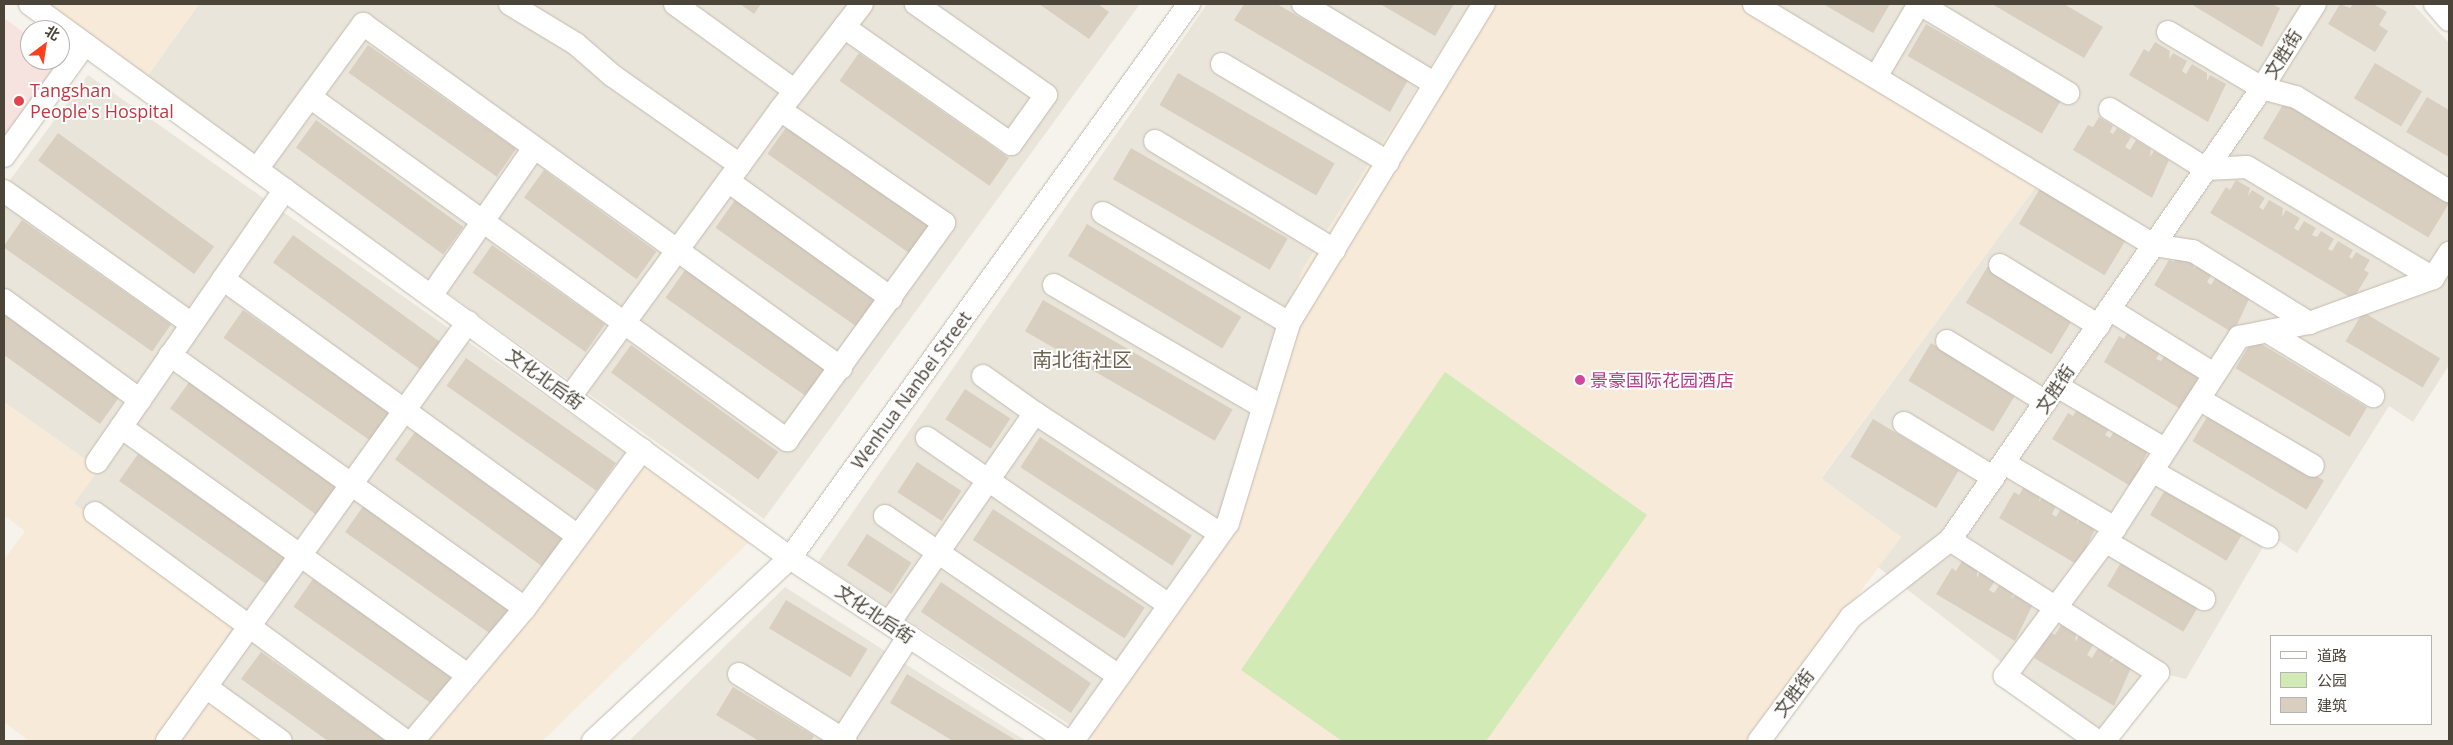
<!DOCTYPE html>
<meta charset="utf-8">
<style>
body{margin:0}
#map{position:relative;width:2453px;height:745px;overflow:hidden;background:#f6f3ec;font-family:"Open Sans","Noto Sans SC",sans-serif}
div>[style]{position:absolute}
[style*='--x']{left:calc(var(--x)*1px);top:calc(var(--y)*1px);width:calc(var(--w)*1px);rotate:calc(var(--a)*1deg)}
.residential>*{inset:0;background:#eae5da}
.commercial>*{inset:0;background:#f7ead8}
.medical>*{inset:0;background:#f6e3e0}
.green>*{inset:0;background:#d2eab5}
.building>*{inset:0;background:#d8cfc1;transform-origin:0 0}
.roads{filter:drop-shadow(0 0 1px #c2bbae) drop-shadow(0 0 1px #c2bbae)}
.minor>*{height:22px;margin:-11px;padding:0 11px;transform-origin:11px;border-radius:11px;background:#fff}
.dots>*{width:14px;height:14px;translate:-50% -50%;box-sizing:border-box;border:2px solid #fff;border-radius:50%}
span{translate:-50% -50%;white-space:nowrap;text-align:center;line-height:1.15;-webkit-text-stroke:4px #fff;paint-order:stroke}
.street-label{font-size:18px;color:#4b4439}
.health-label{font-size:18px;color:#be3a42}
.left{translate:0 -50%;text-align:left}
.hotel-label{font-size:18px;color:#b23c85}
.quarter-label{font-size:20px;color:#6e6250}
.frame{position:absolute;inset:0;border:5px solid #4b4439;pointer-events:none}
.legend{position:absolute;left:2270px;top:635px;width:162px;height:90px;box-sizing:border-box;background:#fff;border:1px solid #b7b4b0;margin:0;padding:6px 9px;list-style:none;font-size:15px;color:#4b4439}
.legend li{display:flex;align-items:center;gap:10px;height:25px}
.legend b{width:25px;border:1px solid #b7b4b0}
.north{position:absolute;left:20px;top:20px;width:50px;height:50px;box-sizing:border-box;background:#fff;border:1px solid #b7b4b0;border-radius:50%;rotate:31deg;font-size:14px;font-weight:700;line-height:20px;text-align:center;color:#4b4439}
.north::after{content:'';display:block;margin:auto;width:18px;height:22px;background:#fc3f1d;clip-path:polygon(50% 0,100% 100%,50% 72%,0 100%)}
</style>
<div id="map">
<div class="residential">
<div style="clip-path:polygon(199px 4px,1140px 4px,764px 519px,146px 78px)"></div>
<div style="clip-path:polygon(1207px 4px,1470px 4px,1303px 269px,1222px 523px,1087px 736px,818px 562px)"></div>
<div style="clip-path:polygon(1764px 4px,2413px 4px,2449px 43px,2449px 365px,2413px 422px,2389px 406px,2297px 553px,2270px 535px,2186px 679px,2165px 674px,2104px 741px,1878px 567px,1901px 537px,1821px 479px,2045px 174px)"></div>
<div style="clip-path:polygon(88px 75px,645px 466px,428px 741px,266px 741px,191px 691px,233px 626px,73px 503px,99px 469px,4px 402px,4px 188px)"></div>
<div style="clip-path:polygon(785px 587px,1026px 741px,629px 741px)"></div>
</div>
<div class="commercial">
<div style="clip-path:polygon(42px 4px,199px 4px,146px 78px)"></div>
<div style="clip-path:polygon(1470px 4px,1764px 4px,2045px 174px,1821px 478px,1901px 537px,1750px 741px,1095px 741px,1087px 736px,1222px 523px,1279px 328px,1303px 269px)"></div>
<div style="clip-path:polygon(4px 402px,99px 469px,74px 504px,233px 626px,156px 741px,29px 741px,4px 722px,4px 560px,25px 531px,4px 515px)"></div>
<div style="clip-path:polygon(645px 466px,750px 541px,542px 741px,428px 741px)"></div>
<div style="clip-path:polygon(208px 701px,266px 741px,182px 741px)"></div>
</div>
<div class="medical">
<div style="clip-path:polygon(4px 18px,30px 37px,30px 60px,63px 62px,4px 140px)"></div>
</div>
<div class="green">
<div style="clip-path:polygon(1445px 372px,1647px 515px,1486px 741px,1342px 741px,1241px 670px)"></div>
</div>
<div class="building">
<div style="clip-path:polygon(740px 4px,761px 4px,754px 14px)"></div>
<div style="clip-path:polygon(1039px 4px,1098px 4px,1109px 12px,1089px 39px)"></div>
<div style="clip-path:polygon(1244px 4px,1277px 4px,1408px 80px,1390px 112px,1234px 20px)"></div>
<div style="clip-path:polygon(1380px 4px,1454px 4px,1435px 36px)"></div>
<div style="clip-path:polygon(1823px 4px,1890px 4px,1873px 33px)"></div>
<div style="clip-path:polygon(1992px 4px,2064px 4px,2103px 27px,2084px 58px)"></div>
<div style="clip-path:polygon(2191px 4px,2272px 4px,2280px 8px,2262px 47px)"></div>
<div style="clip-path:polygon(2340px 4px,2350px 8px,2353px 4px,2373px 4px,2387px 12px,2379px 25px,2388px 31px,2375px 52px,2328px 24px)"></div>
<div style="left:1926px;top:24px;width:155px;height:37px;rotate:30deg"></div>
<div style="clip-path:polygon(2155px 42px,2170px 51px,2169px 59px,2173px 53px,2187px 61px,2182px 71px,2186px 74px,2192px 64px,2207px 73px,2207px 81px,2210px 75px,2226px 84px,2208px 122px,2129px 75px,2144px 49px,2149px 52px)"></div>
<div style="left:368px;top:45px;width:181px;height:34px;rotate:35deg"></div>
<div style="left:859px;top:53px;width:183px;height:34px;rotate:35deg"></div>
<div style="left:2375px;top:63px;width:55px;height:41px;rotate:31deg"></div>
<div style="left:1178px;top:73px;width:181px;height:37px;rotate:30deg"></div>
<div style="clip-path:polygon(2427px 97px,2449px 110px,2449px 157px,2406px 132px)"></div>
<div style="left:2284px;top:103px;width:193px;height:41px;rotate:31deg"></div>
<div style="clip-path:polygon(2099px 117px,2113px 126px,2110px 132px,2113px 134px,2117px 128px,2131px 137px,2125px 147px,2130px 150px,2136px 140px,2151px 149px,2150px 157px,2154px 151px,2169px 160px,2152px 198px,2073px 150px,2088px 125px,2093px 127px)"></div>
<div style="left:316px;top:120px;width:182px;height:34px;rotate:36deg"></div>
<div style="left:787px;top:126px;width:183px;height:34px;rotate:35deg"></div>
<div style="left:58px;top:133px;width:193px;height:34px;rotate:36deg"></div>
<div style="left:1131px;top:148px;width:181px;height:36px;rotate:30deg"></div>
<div style="left:544px;top:170px;width:139px;height:34px;rotate:36deg"></div>
<div style="clip-path:polygon(2236px 180px,2250px 188px,2248px 196px,2252px 190px,2265px 198px,2259px 207px,2263px 210px,2269px 200px,2283px 208px,2282px 217px,2286px 210px,2300px 218px,2294px 228px,2298px 231px,2304px 221px,2316px 228px,2312px 235px,2317px 237px,2321px 231px,2334px 239px,2328px 249px,2332px 251px,2338px 241px,2353px 250px,2349px 257px,2352px 259px,2356px 252px,2370px 260px,2364px 270px,2369px 273px,2353px 299px,2210px 213px,2226px 187px,2230px 190px)"></div>
<div style="left:2041px;top:187px;width:100px;height:43px;rotate:31deg"></div>
<div style="left:735px;top:200px;width:183px;height:34px;rotate:35deg"></div>
<div style="left:22px;top:220px;width:182px;height:33px;rotate:35deg"></div>
<div style="left:1087px;top:224px;width:180px;height:37px;rotate:31deg"></div>
<div style="left:293px;top:235px;width:182px;height:34px;rotate:36deg"></div>
<div style="left:492px;top:245px;width:138px;height:34px;rotate:35deg"></div>
<div style="clip-path:polygon(2180px 252px,2195px 261px,2194px 269px,2198px 263px,2213px 272px,2207px 282px,2211px 285px,2217px 275px,2232px 284px,2231px 292px,2235px 286px,2251px 295px,2233px 333px,2154px 285px,2169px 260px,2174px 262px)"></div>
<div style="left:1988px;top:266px;width:100px;height:43px;rotate:31deg"></div>
<div style="left:685px;top:270px;width:183px;height:34px;rotate:35deg"></div>
<div style="left:1043px;top:300px;width:219px;height:36px;rotate:30deg"></div>
<div style="left:243px;top:310px;width:181px;height:34px;rotate:35deg"></div>
<div style="left:2363px;top:312px;width:90px;height:34px;rotate:31deg"></div>
<div style="clip-path:polygon(4px 314px,120px 396px,100px 424px,4px 355px)"></div>
<div style="clip-path:polygon(2130px 329px,2145px 338px,2144px 346px,2148px 340px,2162px 349px,2156px 359px,2161px 361px,2167px 352px,2182px 360px,2181px 368px,2185px 362px,2201px 372px,2182px 410px,2104px 362px,2119px 336px,2124px 339px)"></div>
<div style="left:2253px;top:339px;width:133px;height:34px;rotate:31deg"></div>
<div style="left:1931px;top:343px;width:99px;height:44px;rotate:31deg"></div>
<div style="left:631px;top:345px;width:182px;height:34px;rotate:36deg"></div>
<div style="left:466px;top:358px;width:183px;height:34px;rotate:35deg"></div>
<div style="left:190px;top:381px;width:182px;height:34px;rotate:36deg"></div>
<div style="left:965px;top:389px;width:54px;height:36px;rotate:33deg"></div>
<div style="clip-path:polygon(2079px 406px,2093px 415px,2090px 421px,2097px 417px,2111px 426px,2105px 435px,2110px 438px,2116px 428px,2131px 437px,2127px 444px,2134px 439px,2149px 448px,2132px 487px,2052px 439px,2068px 413px,2073px 416px)"></div>
<div style="left:2210px;top:412px;width:133px;height:34px;rotate:31deg"></div>
<div style="left:1873px;top:419px;width:100px;height:44px;rotate:31deg"></div>
<div style="left:415px;top:432px;width:182px;height:34px;rotate:36deg"></div>
<div style="left:1040px;top:437px;width:181px;height:36px;rotate:33deg"></div>
<div style="left:138px;top:454px;width:182px;height:33px;rotate:35deg"></div>
<div style="left:917px;top:462px;width:53px;height:36px;rotate:33deg"></div>
<div style="clip-path:polygon(2025px 485px,2040px 494px,2039px 502px,2043px 496px,2057px 504px,2052px 514px,2056px 517px,2062px 507px,2077px 516px,2077px 524px,2080px 518px,2096px 527px,2078px 565px,1999px 518px,2014px 492px,2019px 495px)"></div>
<div style="left:2168px;top:485px;width:89px;height:35px;rotate:31deg"></div>
<div style="left:364px;top:505px;width:183px;height:33px;rotate:35deg"></div>
<div style="left:993px;top:509px;width:181px;height:37px;rotate:33deg"></div>
<div style="left:867px;top:534px;width:53px;height:37px;rotate:33deg"></div>
<div style="left:2125px;top:556px;width:89px;height:35px;rotate:31deg"></div>
<div style="clip-path:polygon(1962px 561px,1977px 570px,1977px 578px,1980px 572px,1995px 581px,1989px 590px,1994px 593px,2000px 584px,2014px 593px,2011px 598px,2017px 594px,2033px 604px,2015px 641px,1936px 594px,1952px 568px,1956px 571px)"></div>
<div style="left:313px;top:579px;width:181px;height:34px;rotate:35deg"></div>
<div style="left:941px;top:582px;width:181px;height:36px;rotate:34deg"></div>
<div style="left:786px;top:600px;width:95px;height:33px;rotate:31deg"></div>
<div style="clip-path:polygon(2061px 625px,2076px 634px,2075px 642px,2079px 636px,2093px 645px,2087px 655px,2092px 658px,2098px 648px,2113px 657px,2109px 663px,2116px 658px,2131px 668px,2114px 706px,2034px 658px,2050px 632px,2055px 635px)"></div>
<div style="clip-path:polygon(261px 652px,386px 741px,328px 741px,241px 679px)"></div>
<div style="clip-path:polygon(907px 674px,1017px 741px,953px 741px,890px 703px)"></div>
<div style="clip-path:polygon(733px 687px,814px 736px,811px 741px,759px 741px,716px 715px)"></div>
</div>
<div class="roads">
<div class="minor">
<div style="--x:30;--y:4;--w:940;--a:36.09"></div>
<div style="--x:790;--y:558;--w:333;--a:33.4"></div>
<div style="--x:510;--y:4;--w:77;--a:31.2"></div>
<div style="--x:576;--y:44;--w:49;--a:40.9"></div>
<div style="--x:613;--y:76;--w:155;--a:35"></div>
<div style="--x:675;--y:4;--w:147;--a:35.9"></div>
<div style="--x:1303;--y:4;--w:154;--a:31.2"></div>
<div style="--x:1754;--y:4;--w:467;--a:31.1"></div>
<div style="--x:2154;--y:245;--w:39;--a:9"></div>
<div style="--x:2193;--y:251;--w:137;--a:31.8"></div>
<div style="--x:1920;--y:4;--w:173;--a:31"></div>
<div style="--x:2435;--y:4;--w:21;--a:49"></div>
<div style="--x:844;--y:27;--w:204;--a:35"></div>
<div style="--x:1011;--y:144;--w:60;--a:-54.5"></div>
<div style="--x:1046;--y:95;--w:159;--a:-145"></div>
<div style="--x:2168;--y:32;--w:109;--a:30.8"></div>
<div style="--x:2262;--y:88;--w:35;--a:15"></div>
<div style="--x:2296;--y:97;--w:180;--a:31.6"></div>
<div style="--x:1222;--y:64;--w:193;--a:30.6"></div>
<div style="--x:1876;--y:77;--w:85;--a:-59.5"></div>
<div style="--x:310;--y:97;--w:588;--a:35.72"></div>
<div style="--x:787;--y:440;--w:268;--a:-54.1"></div>
<div style="--x:944;--y:223;--w:199;--a:-145.4"></div>
<div style="--x:780;--y:110;--w:134;--a:-52.3"></div>
<div style="--x:2110;--y:109;--w:113;--a:32"></div>
<div style="--x:2206;--y:169;--w:41;--a:-2.8"></div>
<div style="--x:2247;--y:167;--w:217;--a:30.8"></div>
<div style="--x:1155;--y:141;--w:210;--a:31.3"></div>
<div style="--x:4;--y:156;--w:138;--a:-54.1"></div>
<div style="--x:257;--y:169;--w:180;--a:-53.8"></div>
<div style="--x:363;--y:24;--w:589;--a:35.74"></div>
<div style="--x:728;--y:181;--w:201;--a:35.7"></div>
<div style="--x:4;--y:191;--w:230;--a:35.3"></div>
<div style="--x:1103;--y:213;--w:216;--a:30.6"></div>
<div style="--x:2000;--y:265;--w:116;--a:31.6"></div>
<div style="--x:223;--y:279;--w:438;--a:35.9"></div>
<div style="--x:1054;--y:285;--w:240;--a:30.3"></div>
<div style="--x:431;--y:296;--w:180;--a:-55.2"></div>
<div style="--x:4;--y:300;--w:169;--a:36.3"></div>
<div style="--x:2109;--y:309;--w:123;--a:31.8"></div>
<div style="--x:2270;--y:333;--w:121;--a:31.5"></div>
<div style="--x:1947;--y:341;--w:116;--a:31.6"></div>
<div style="--x:170;--y:355;--w:436;--a:35.5"></div>
<div style="--x:983;--y:376;--w:64;--a:35.4"></div>
<div style="--x:2057;--y:386;--w:126;--a:30.4"></div>
<div style="--x:570;--y:397;--w:356;--a:-53.8"></div>
<div style="--x:2199;--y:399;--w:132;--a:30.4"></div>
<div style="--x:1904;--y:423;--w:105;--a:31.4"></div>
<div style="--x:121;--y:427;--w:427;--a:35.6"></div>
<div style="--x:927;--y:438;--w:294;--a:34.6"></div>
<div style="--x:97;--y:462;--w:331;--a:-55.4"></div>
<div style="--x:2004;--y:463;--w:129;--a:30.4"></div>
<div style="--x:2152;--y:471;--w:133;--a:29.6"></div>
<div style="--x:95;--y:513;--w:385;--a:36.3"></div>
<div style="--x:885;--y:516;--w:283;--a:34.4"></div>
<div style="--x:1950;--y:540;--w:247;--a:32.6"></div>
<div style="--x:2158;--y:673;--w:87;--a:128.5"></div>
<div style="--x:2105;--y:541;--w:115;--a:30.4"></div>
<div style="--x:889;--y:623;--w:256;--a:-55.2"></div>
<div style="--x:1035;--y:413;--w:220;--a:33.1"></div>
<div style="--x:739;--y:674;--w:126;--a:32.1"></div>
<div style="--x:206;--y:687;--w:92;--a:35.8"></div>
<div style="--x:167;--y:741;--w:516;--a:-54.31"></div>
<div style="--x:413;--y:741;--w:174;--a:-49.9"></div>
<div style="--x:525;--y:608;--w:197;--a:-53.5"></div>
<div style="--x:593;--y:741;--w:269;--a:-42.9"></div>
<div style="--x:790;--y:558;--w:683;--a:-54.24"></div>
<div style="--x:841;--y:741;--w:125;--a:-57.1"></div>
<div style="--x:1073;--y:741;--w:267;--a:-54.6"></div>
<div style="--x:1228;--y:523;--w:209;--a:-73"></div>
<div style="--x:1289;--y:323;--w:374;--a:-58.6"></div>
<div style="--x:1759;--y:741;--w:154;--a:-53.4"></div>
<div style="--x:1851;--y:617;--w:125;--a:-37.9"></div>
<div style="--x:1950;--y:540;--w:549;--a:-55.38"></div>
<div style="--x:2262;--y:88;--w:99;--a:-57.8"></div>
<div style="--x:2097;--y:741;--w:113;--a:-144.8"></div>
<div style="--x:2005;--y:676;--w:184;--a:-53.4"></div>
<div style="--x:2115;--y:528;--w:228;--a:-57"></div>
<div style="--x:2239;--y:337;--w:71;--a:-11.3"></div>
<div style="--x:2309;--y:323;--w:132;--a:-19.9"></div>
<div style="--x:2433;--y:278;--w:30;--a:-57"></div>
</div>
</div>
<div class="dots">
<div style="left:19px;top:101px;background:#e0444e"></div>
<div style="left:1580px;top:380px;background:#d1479c"></div>
</div>
<div class="street-label">
<span style="left:2283px;top:54px;rotate:-58deg">文胜街</span>
<span style="left:545px;top:379px;rotate:36deg">文化北后街</span>
<span style="left:2055px;top:389px;rotate:-56deg">文胜街</span>
<span style="left:911px;top:390px;rotate:-54deg">Wenhua Nanbei Street</span>
<span style="left:875px;top:614px;rotate:34deg">文化北后街</span>
<span style="left:1794px;top:693px;rotate:-53deg">文胜街</span>
</div>
<div class="health-label">
<span class="left" style="left:30px;top:101px">Tangshan<br>People's Hospital</span>
</div>
<div class="hotel-label">
<span class="left" style="left:1590px;top:380px">景豪国际花园酒店</span>
</div>
<div class="quarter-label">
<span style="left:1082px;top:359px">南北街社区</span>
</div>
<div class="frame"></div>
<ul class="legend">
<li><b style="height:6px;background:#fff"></b>道路</li>
<li><b style="height:14px;background:#d2eab5"></b>公园</li>
<li><b style="height:14px;background:#d8cfc1"></b>建筑</li>
</ul>
<div class="north">北</div>
</div>
